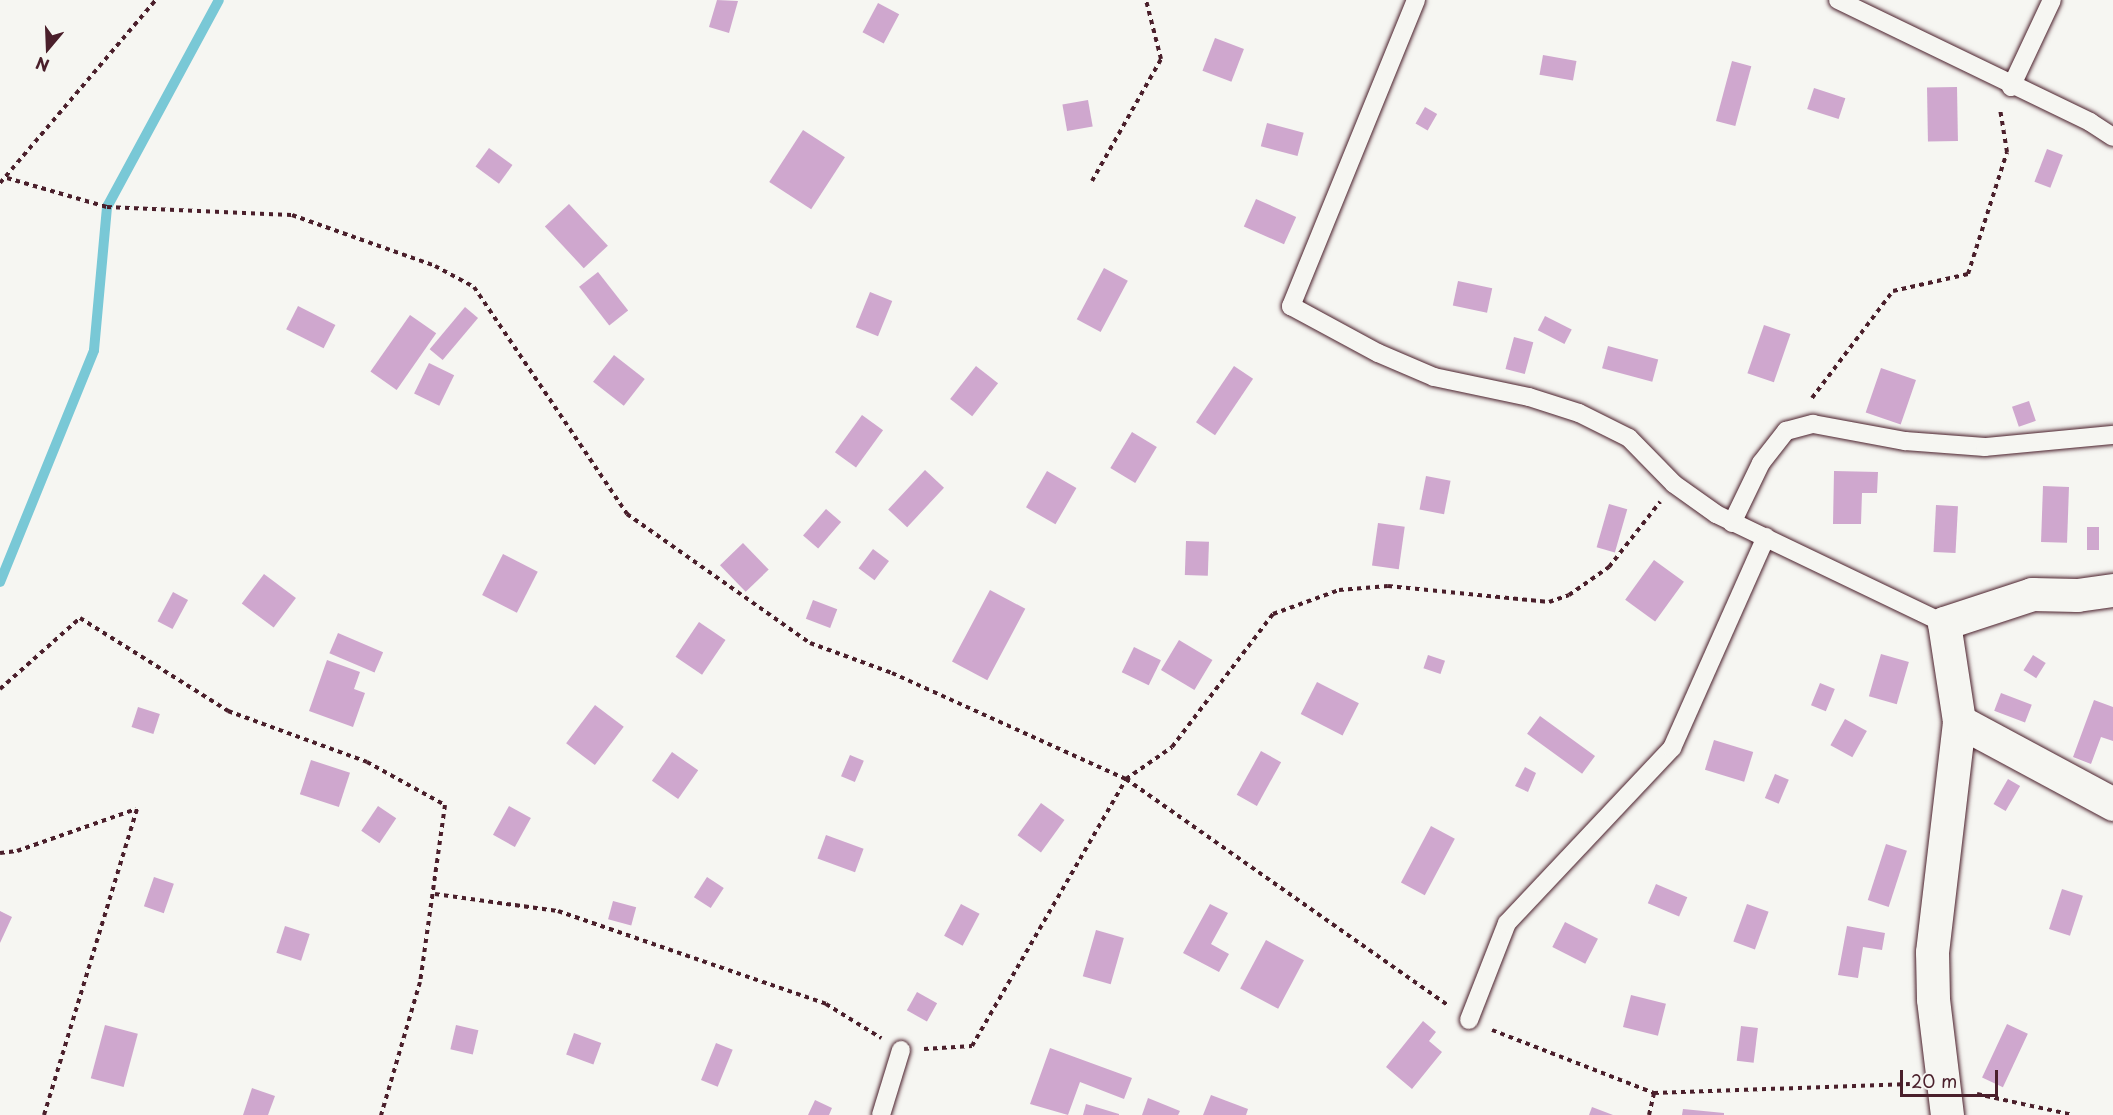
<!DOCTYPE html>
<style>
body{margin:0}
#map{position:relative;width:2113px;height:1115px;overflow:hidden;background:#f6f6f2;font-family:"Playpen Sans",sans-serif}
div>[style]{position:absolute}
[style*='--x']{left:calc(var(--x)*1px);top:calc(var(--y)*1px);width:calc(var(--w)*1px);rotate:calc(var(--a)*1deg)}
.stream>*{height:10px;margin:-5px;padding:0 5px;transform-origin:5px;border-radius:5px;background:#79c8d6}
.building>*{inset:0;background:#cfa7ce;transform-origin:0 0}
.path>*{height:4px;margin-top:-2px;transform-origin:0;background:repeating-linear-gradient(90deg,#4a1f2b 0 4.5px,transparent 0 9px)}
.roads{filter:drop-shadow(0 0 2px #4a1f2b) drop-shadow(0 0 2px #4a1f2b)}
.lane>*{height:18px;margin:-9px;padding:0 9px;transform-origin:9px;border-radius:9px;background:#f6f6f2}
.street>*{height:33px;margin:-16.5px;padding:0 16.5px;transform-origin:16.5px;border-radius:16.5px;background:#f6f6f2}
span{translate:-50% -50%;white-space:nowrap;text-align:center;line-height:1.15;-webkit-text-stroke:4.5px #f6f6f2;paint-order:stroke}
.north{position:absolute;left:18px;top:18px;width:60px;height:60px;-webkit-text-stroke:4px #f6f6f2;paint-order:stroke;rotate:199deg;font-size:16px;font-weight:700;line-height:24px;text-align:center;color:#4a1f2b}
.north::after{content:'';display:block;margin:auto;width:21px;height:27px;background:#4a1f2b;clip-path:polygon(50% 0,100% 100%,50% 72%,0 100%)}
.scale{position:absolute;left:1900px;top:1070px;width:98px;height:27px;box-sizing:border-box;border:3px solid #4a1f2b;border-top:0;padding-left:8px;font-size:18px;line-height:21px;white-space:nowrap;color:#4a1f2b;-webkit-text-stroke:4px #f6f6f2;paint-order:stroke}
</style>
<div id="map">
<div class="stream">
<div style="--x:0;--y:582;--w:250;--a:-67.9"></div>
<div style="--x:94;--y:350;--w:144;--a:-84.8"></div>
<div style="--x:107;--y:207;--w:235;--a:-61.6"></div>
</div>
<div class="building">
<div style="clip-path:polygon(717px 0,738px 1px,729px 33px,709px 27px)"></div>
<div style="left:878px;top:3px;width:24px;height:33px;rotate:28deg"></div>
<div style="left:1215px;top:38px;width:31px;height:35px;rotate:21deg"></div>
<div style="left:1543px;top:55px;width:34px;height:20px;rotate:10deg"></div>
<div style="left:1732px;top:61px;width:20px;height:62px;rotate:15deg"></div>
<div style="left:1957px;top:87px;width:54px;height:30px;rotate:89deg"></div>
<div style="left:1814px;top:88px;width:33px;height:22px;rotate:18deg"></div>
<div style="left:1088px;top:100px;width:27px;height:26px;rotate:80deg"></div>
<div style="left:1425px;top:107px;width:14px;height:19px;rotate:30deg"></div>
<div style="left:1267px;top:123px;width:38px;height:24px;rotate:15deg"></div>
<div style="left:803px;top:130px;width:50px;height:62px;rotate:33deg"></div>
<div style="left:489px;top:148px;width:29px;height:23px;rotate:36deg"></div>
<div style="left:2047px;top:149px;width:17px;height:35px;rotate:21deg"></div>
<div style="left:1256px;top:199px;width:44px;height:30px;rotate:24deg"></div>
<div style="left:569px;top:204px;width:57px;height:33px;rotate:47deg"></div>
<div style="left:1104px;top:268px;width:27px;height:58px;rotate:28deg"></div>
<div style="left:598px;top:272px;width:49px;height:24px;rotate:52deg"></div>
<div style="left:1458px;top:281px;width:35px;height:25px;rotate:12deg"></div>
<div style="left:870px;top:292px;width:24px;height:38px;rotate:22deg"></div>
<div style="left:298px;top:306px;width:42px;height:26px;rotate:27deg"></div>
<div style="left:465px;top:307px;width:17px;height:55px;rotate:40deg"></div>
<div style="left:410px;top:315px;width:32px;height:69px;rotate:35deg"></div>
<div style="left:1545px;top:316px;width:30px;height:16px;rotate:27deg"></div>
<div style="left:1764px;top:325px;width:28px;height:51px;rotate:19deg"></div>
<div style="left:1514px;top:337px;width:20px;height:33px;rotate:15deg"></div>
<div style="left:1608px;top:346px;width:52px;height:23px;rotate:15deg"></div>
<div style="left:614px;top:355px;width:39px;height:34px;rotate:38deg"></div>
<div style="left:429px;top:363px;width:28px;height:34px;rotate:26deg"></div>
<div style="left:976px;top:366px;width:28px;height:42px;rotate:38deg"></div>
<div style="left:1234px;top:366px;width:23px;height:68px;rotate:34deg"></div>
<div style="left:1881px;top:368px;width:37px;height:47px;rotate:19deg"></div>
<div style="left:2029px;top:401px;width:21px;height:18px;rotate:71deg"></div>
<div style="left:862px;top:415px;width:26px;height:46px;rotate:36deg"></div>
<div style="left:1132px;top:432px;width:29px;height:42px;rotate:31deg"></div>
<div style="left:925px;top:470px;width:26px;height:54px;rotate:43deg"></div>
<div style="left:1047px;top:471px;width:34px;height:42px;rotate:30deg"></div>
<div style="clip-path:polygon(1834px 471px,1878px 472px,1877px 493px,1862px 493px,1861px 524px,1833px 524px)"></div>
<div style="left:1426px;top:476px;width:25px;height:34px;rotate:11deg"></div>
<div style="left:2043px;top:486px;width:26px;height:56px;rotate:2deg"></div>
<div style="left:1609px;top:504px;width:19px;height:45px;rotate:16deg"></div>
<div style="left:1936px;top:505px;width:22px;height:47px;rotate:3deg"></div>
<div style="left:826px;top:509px;width:20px;height:35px;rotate:41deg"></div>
<div style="left:1378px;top:523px;width:27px;height:43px;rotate:8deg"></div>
<div style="left:2087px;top:527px;width:12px;height:23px"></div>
<div style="left:1186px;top:541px;width:23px;height:34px;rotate:2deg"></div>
<div style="left:743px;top:543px;width:37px;height:32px;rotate:46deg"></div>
<div style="left:873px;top:549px;width:20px;height:24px;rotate:37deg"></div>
<div style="left:503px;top:554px;width:39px;height:46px;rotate:27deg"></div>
<div style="left:1654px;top:560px;width:37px;height:49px;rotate:36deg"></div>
<div style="left:264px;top:574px;width:40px;height:37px;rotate:37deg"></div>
<div style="left:990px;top:590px;width:40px;height:81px;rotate:28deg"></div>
<div style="left:173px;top:592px;width:17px;height:33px;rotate:28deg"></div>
<div style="left:813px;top:600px;width:26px;height:20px;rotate:21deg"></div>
<div style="left:699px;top:622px;width:32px;height:42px;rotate:34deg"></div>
<div style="left:338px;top:633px;width:49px;height:22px;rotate:23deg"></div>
<div style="left:1179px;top:640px;width:39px;height:35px;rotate:31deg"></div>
<div style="left:1134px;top:647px;width:30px;height:28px;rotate:26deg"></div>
<div style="left:1881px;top:654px;width:29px;height:44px;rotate:16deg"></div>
<div style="left:1428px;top:655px;width:18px;height:14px;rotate:19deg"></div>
<div style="left:2033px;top:655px;width:15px;height:18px;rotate:32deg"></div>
<div style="clip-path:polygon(327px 660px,360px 672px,354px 689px,365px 693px,353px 727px,309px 711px)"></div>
<div style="left:1317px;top:682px;width:47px;height:36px;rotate:27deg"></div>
<div style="left:1820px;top:683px;width:16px;height:24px;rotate:22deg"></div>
<div style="left:2001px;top:693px;width:33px;height:19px;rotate:21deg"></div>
<div style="clip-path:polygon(2094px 700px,2113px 707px,2113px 741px,2101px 737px,2091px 764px,2073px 757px)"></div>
<div style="left:595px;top:705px;width:36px;height:48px;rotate:37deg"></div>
<div style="left:138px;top:707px;width:23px;height:21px;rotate:18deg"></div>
<div style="left:1540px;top:716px;width:68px;height:22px;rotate:36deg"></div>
<div style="left:1845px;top:719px;width:25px;height:30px;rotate:29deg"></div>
<div style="left:1714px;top:740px;width:41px;height:31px;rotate:17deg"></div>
<div style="left:1261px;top:751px;width:23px;height:50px;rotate:29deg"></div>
<div style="left:672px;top:752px;width:32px;height:35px;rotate:35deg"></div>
<div style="left:850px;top:755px;width:15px;height:23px;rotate:23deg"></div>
<div style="left:311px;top:760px;width:41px;height:36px;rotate:18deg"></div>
<div style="clip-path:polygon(1525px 767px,1536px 773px,1528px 792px,1515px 786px)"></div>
<div style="left:1775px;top:774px;width:15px;height:26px;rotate:23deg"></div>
<div style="left:2008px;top:779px;width:14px;height:29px;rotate:30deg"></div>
<div style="left:1041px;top:803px;width:29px;height:40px;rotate:36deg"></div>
<div style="left:378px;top:806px;width:22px;height:30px;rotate:34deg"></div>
<div style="left:509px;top:806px;width:25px;height:33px;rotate:29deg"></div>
<div style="left:1431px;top:826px;width:27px;height:64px;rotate:28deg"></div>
<div style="left:826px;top:835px;width:40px;height:25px;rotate:20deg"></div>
<div style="left:1886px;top:844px;width:22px;height:59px;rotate:18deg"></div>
<div style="left:154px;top:877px;width:21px;height:31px;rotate:19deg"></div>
<div style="left:707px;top:877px;width:20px;height:24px;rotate:33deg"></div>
<div style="left:1656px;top:884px;width:34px;height:21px;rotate:23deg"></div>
<div style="left:2062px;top:889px;width:22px;height:42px;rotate:18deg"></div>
<div style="left:613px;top:901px;width:24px;height:19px;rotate:15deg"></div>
<div style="left:961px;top:904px;width:21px;height:36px;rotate:28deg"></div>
<div style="clip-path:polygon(1210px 904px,1228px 913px,1211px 944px,1229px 954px,1219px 972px,1183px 953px)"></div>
<div style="left:1747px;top:904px;width:23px;height:40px;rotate:20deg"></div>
<div style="clip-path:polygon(0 911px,12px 917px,0 943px)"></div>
<div style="left:1565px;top:922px;width:37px;height:28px;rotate:27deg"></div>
<div style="left:285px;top:926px;width:26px;height:28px;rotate:18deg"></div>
<div style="clip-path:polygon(1847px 926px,1885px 933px,1882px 950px,1863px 947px,1858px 978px,1838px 975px)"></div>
<div style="left:1096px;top:930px;width:29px;height:48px;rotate:16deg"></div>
<div style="left:1266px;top:940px;width:43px;height:55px;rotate:28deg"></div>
<div style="left:917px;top:992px;width:23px;height:21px;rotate:29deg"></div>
<div style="left:1631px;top:995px;width:36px;height:33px;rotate:14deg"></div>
<div style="clip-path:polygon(1423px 1021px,1436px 1032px,1429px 1041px,1442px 1052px,1412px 1089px,1386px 1067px)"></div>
<div style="left:2007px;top:1024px;width:23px;height:59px;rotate:25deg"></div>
<div style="left:105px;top:1025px;width:34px;height:55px;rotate:15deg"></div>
<div style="left:456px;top:1025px;width:23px;height:25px;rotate:13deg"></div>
<div style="left:1741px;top:1026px;width:17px;height:35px;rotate:7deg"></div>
<div style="left:574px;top:1033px;width:29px;height:23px;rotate:20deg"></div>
<div style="left:716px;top:1043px;width:18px;height:40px;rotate:22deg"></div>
<div style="clip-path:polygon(1050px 1048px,1132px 1078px,1124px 1099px,1080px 1082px,1068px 1115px,1030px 1104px)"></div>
<div style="clip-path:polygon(252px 1088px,275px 1096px,268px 1115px,243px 1115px)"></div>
<div style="clip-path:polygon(1211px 1095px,1248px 1109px,1246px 1115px,1203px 1115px)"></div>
<div style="clip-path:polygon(1148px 1098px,1180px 1111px,1178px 1115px,1142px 1115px)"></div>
<div style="clip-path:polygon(815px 1100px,832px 1108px,829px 1115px,808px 1115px)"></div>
<div style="clip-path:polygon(1086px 1104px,1119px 1114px,1119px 1115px,1083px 1115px)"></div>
<div style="clip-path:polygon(1592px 1107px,1613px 1115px,1589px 1115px)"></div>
<div style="clip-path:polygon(1683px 1109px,1724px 1113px,1724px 1115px,1682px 1115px)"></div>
</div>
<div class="path">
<div style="--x:7;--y:178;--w:104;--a:16.2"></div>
<div style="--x:107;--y:207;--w:185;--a:2.5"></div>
<div style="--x:292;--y:215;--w:152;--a:19.6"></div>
<div style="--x:435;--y:266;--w:44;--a:28.3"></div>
<div style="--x:474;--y:287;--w:274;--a:56"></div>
<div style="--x:627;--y:514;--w:224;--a:35.2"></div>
<div style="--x:810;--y:643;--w:87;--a:20.1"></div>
<div style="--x:892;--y:673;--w:257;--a:24.4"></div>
<div style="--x:1126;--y:779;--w:395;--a:35.1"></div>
<div style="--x:1092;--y:181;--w:140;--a:-60.5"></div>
<div style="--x:1161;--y:59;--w:61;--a:-104.3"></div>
<div style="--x:0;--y:183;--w:240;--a:-49.6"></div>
<div style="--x:1812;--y:398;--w:134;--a:-52.9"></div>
<div style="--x:1893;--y:291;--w:77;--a:-12.8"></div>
<div style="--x:1968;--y:274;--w:128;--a:-72.3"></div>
<div style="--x:2007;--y:152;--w:44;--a:-99.2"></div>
<div style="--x:0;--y:689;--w:107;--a:-41.6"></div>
<div style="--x:80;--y:618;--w:175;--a:32.1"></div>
<div style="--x:228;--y:711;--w:148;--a:20.1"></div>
<div style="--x:367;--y:762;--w:89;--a:28.9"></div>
<div style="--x:445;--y:805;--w:179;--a:98"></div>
<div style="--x:420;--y:982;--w:139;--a:106.3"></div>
<div style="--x:0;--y:853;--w:17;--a:-7"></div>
<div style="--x:17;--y:851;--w:126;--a:-19.4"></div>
<div style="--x:435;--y:894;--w:124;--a:7.9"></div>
<div style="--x:558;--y:911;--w:284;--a:19.1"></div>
<div style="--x:826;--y:1004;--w:65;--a:31.7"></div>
<div style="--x:1492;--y:1030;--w:174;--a:21.3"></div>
<div style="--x:1654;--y:1093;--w:256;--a:-2"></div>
<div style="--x:924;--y:1049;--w:48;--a:-3.6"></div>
<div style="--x:972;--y:1046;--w:308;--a:-60"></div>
<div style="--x:1126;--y:779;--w:56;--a:-34.8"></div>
<div style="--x:1172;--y:747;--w:167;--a:-52.8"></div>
<div style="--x:1273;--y:614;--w:70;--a:-20"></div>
<div style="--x:1339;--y:590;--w:49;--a:-4.7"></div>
<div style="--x:1388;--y:586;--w:162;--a:5.7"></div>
<div style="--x:1549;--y:602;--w:21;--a:-19"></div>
<div style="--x:1569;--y:595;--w:49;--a:-35"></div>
<div style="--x:1609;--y:567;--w:83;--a:-51.9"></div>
<div style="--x:1977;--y:1094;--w:98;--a:12.3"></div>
<div style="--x:44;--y:1115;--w:321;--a:-73.1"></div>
<div style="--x:1649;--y:1115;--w:23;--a:-77"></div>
</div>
<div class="roads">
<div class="lane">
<div style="--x:1416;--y:0;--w:331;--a:112.2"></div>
<div style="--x:1291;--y:306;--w:99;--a:28.4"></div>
<div style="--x:1378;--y:353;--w:61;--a:23.2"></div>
<div style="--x:1434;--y:377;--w:97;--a:11.9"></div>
<div style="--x:1529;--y:397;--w:52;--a:17.7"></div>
<div style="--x:1579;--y:413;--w:56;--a:26.6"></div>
<div style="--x:1629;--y:438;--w:64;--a:45.6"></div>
<div style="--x:1674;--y:484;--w:52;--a:35.5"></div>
<div style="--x:1716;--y:514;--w:253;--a:25.6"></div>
<div style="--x:1838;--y:0;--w:280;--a:25.8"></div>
<div style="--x:2090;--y:122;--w:27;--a:33"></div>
<div style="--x:2011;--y:87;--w:96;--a:-64.8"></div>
<div style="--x:1732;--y:523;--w:67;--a:-64.2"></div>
<div style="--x:1761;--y:463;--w:41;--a:-52"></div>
<div style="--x:1786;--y:431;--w:28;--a:-15"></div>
<div style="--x:1813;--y:424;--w:94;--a:10.5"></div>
<div style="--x:1905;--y:441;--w:80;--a:4.3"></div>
<div style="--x:1985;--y:447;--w:129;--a:-5.4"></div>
<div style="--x:1469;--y:1020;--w:104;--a:-68.6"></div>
<div style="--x:1507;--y:923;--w:241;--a:-46.7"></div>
<div style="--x:1672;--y:748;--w:231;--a:-66"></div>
<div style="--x:881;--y:1115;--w:68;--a:-72.9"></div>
</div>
<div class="street">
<div style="--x:1959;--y:721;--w:175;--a:28.3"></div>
<div style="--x:1947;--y:1115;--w:117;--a:-96.9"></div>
<div style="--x:1933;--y:999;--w:47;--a:-91.2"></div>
<div style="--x:1932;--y:952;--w:233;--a:-83.3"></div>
<div style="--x:1959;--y:721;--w:99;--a:-98.7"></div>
<div style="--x:1944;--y:623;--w:93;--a:-18.2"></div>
<div style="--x:2032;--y:594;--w:45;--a:1.3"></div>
<div style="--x:2077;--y:595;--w:36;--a:-8"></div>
</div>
</div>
<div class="north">N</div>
<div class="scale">20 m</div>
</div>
